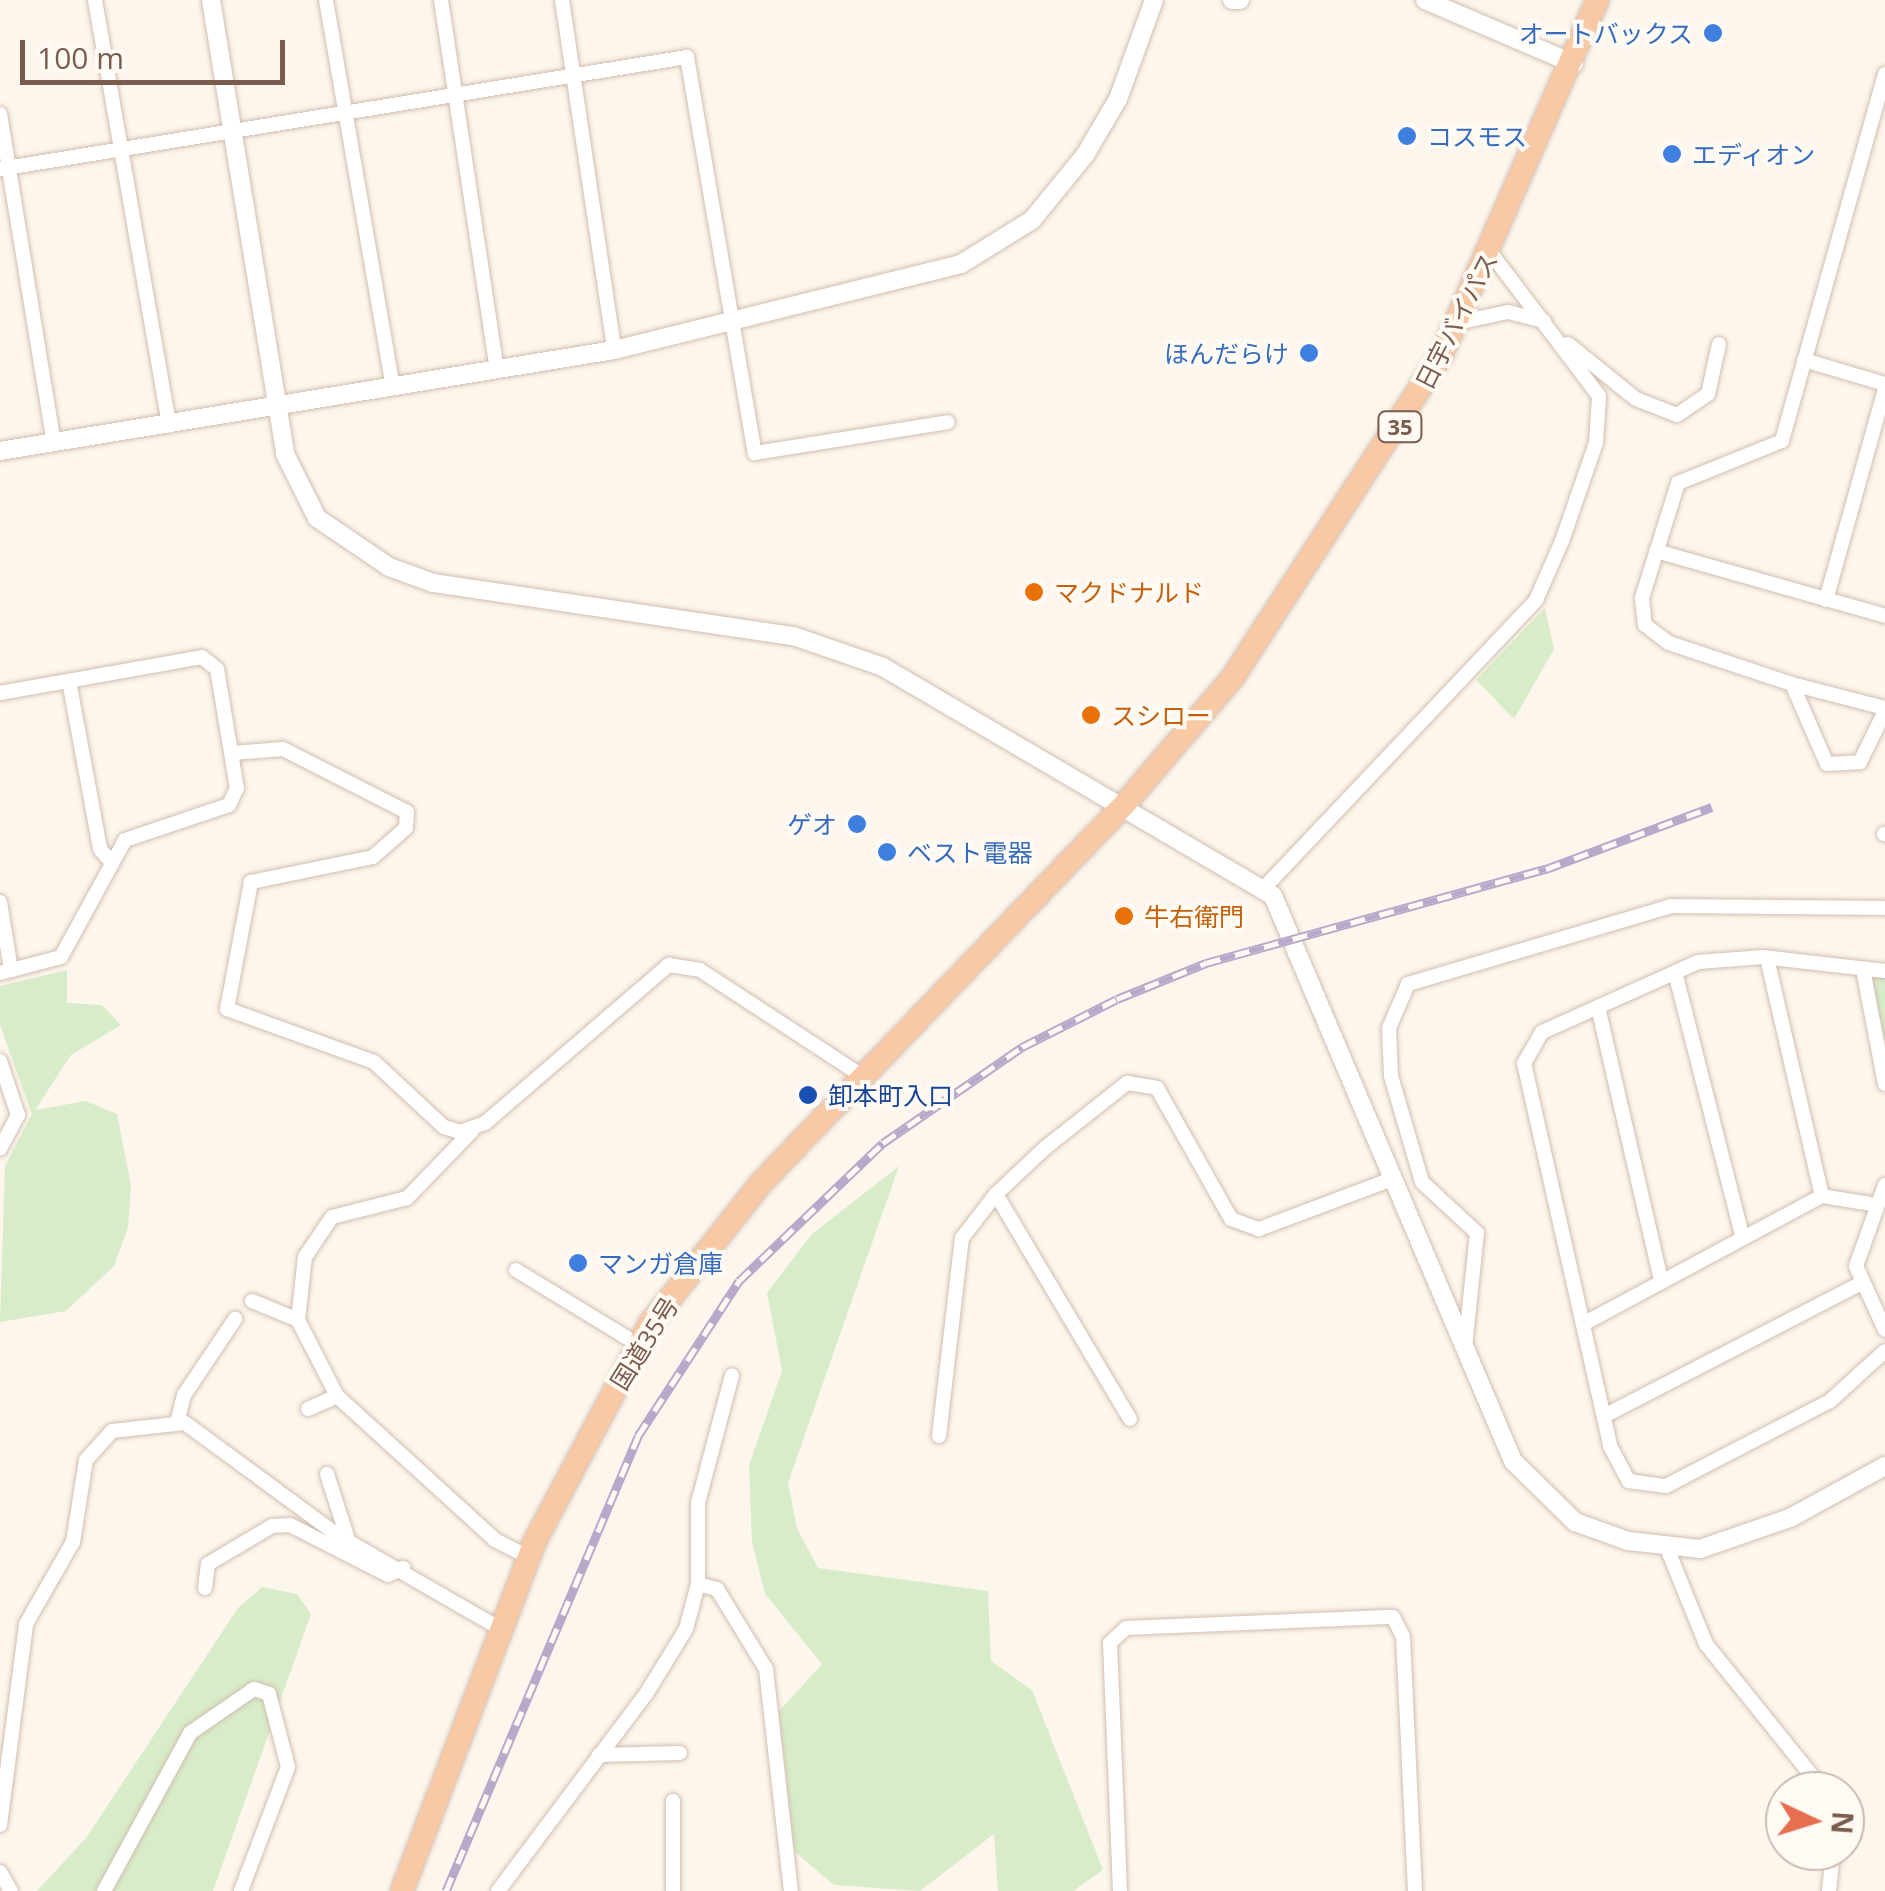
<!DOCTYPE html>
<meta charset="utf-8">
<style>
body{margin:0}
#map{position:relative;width:1885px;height:1891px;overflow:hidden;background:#fdf6ec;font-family:"Open Sans","Noto Sans JP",sans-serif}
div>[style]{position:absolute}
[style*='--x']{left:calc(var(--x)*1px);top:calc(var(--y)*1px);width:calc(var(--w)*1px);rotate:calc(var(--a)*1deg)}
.green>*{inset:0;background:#d8ecc9}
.roads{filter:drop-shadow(0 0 2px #d1beb0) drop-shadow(0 0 2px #d1beb0)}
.minor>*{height:14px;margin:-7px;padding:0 7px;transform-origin:7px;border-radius:7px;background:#fff}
.tertiary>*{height:18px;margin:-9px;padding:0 9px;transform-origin:9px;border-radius:9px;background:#fff}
.trunk>*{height:22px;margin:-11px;padding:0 11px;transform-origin:11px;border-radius:11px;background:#f9c8a4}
.rail>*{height:9px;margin-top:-4.5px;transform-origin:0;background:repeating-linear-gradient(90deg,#fffaf3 0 15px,#b9a8c9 0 30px);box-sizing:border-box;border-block:2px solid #b9a8c9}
.dots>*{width:28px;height:28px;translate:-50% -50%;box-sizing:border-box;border:5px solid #fffaf3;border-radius:50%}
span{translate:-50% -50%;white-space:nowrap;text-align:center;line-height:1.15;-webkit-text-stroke:8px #fffaf3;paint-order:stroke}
.shield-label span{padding:2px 8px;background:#fffaf3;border:2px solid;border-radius:8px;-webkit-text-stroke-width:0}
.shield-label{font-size:22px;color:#7a5c4d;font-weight:700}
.shop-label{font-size:25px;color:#366cbe}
.right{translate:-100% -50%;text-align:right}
.left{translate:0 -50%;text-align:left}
.street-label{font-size:25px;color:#7a5c4d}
.food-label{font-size:25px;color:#c56008}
.transit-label{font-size:25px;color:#164399}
.north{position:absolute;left:1765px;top:1771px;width:100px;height:100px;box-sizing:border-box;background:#fffaf3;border:2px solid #cabbb1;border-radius:50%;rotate:94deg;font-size:28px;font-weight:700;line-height:40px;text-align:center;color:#7a5c4d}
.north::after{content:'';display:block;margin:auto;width:35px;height:45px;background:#e76f51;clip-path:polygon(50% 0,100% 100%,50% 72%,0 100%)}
.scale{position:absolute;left:20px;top:40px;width:265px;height:45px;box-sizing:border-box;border:5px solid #7a5c4d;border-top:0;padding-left:12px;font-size:30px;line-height:35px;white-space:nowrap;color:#7a5c4d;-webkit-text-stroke:8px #fffaf3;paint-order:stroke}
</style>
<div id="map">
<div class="green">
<div style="clip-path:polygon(1545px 608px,1554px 649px,1514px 719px,1476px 680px)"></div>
<div style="clip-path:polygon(67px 970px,67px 1003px,102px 1005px,121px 1025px,71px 1055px,35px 1110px,86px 1101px,117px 1114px,131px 1185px,128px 1227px,114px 1266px,66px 1311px,0 1322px,5px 1166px,32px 1114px,0 1025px,0 986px)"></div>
<div style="clip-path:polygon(1877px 975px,1885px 976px,1885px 1041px,1869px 984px)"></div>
<div style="clip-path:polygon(899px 1166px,788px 1483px,797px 1528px,818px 1568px,988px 1591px,991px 1661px,1032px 1690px,1103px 1870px,1073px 1891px,998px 1891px,994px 1834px,920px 1891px,834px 1885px,794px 1851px,779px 1711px,822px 1664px,765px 1594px,752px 1542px,749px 1465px,782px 1371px,767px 1293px,811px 1235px)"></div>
<div style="clip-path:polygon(262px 1587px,297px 1594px,311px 1614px,213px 1891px,37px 1891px,86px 1838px,238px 1608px)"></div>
</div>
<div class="roads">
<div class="minor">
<div style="--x:95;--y:0;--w:432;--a:80.1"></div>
<div style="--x:326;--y:0;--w:394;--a:80.2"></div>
<div style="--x:441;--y:0;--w:373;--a:81.4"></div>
<div style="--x:562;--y:0;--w:354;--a:81.5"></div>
<div style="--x:1885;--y:74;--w:381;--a:105.7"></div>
<div style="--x:1782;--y:441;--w:112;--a:158"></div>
<div style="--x:1678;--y:483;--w:121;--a:107.4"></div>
<div style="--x:1642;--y:598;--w:27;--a:84"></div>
<div style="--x:1645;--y:625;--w:30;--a:37"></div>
<div style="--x:1669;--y:643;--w:130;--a:18.4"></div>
<div style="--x:1792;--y:684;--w:87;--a:66.4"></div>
<div style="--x:1827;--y:764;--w:33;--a:-3"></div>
<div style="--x:1860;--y:762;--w:57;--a:-63.9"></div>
<div style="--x:0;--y:114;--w:332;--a:80.7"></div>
<div style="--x:0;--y:169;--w:696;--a:-9.26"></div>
<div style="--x:687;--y:57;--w:402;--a:80.3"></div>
<div style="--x:755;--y:453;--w:195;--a:-9.1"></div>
<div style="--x:1457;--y:323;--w:52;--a:-12.2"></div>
<div style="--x:1508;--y:312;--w:37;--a:14"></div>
<div style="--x:1568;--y:344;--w:87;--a:39"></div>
<div style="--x:1636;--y:399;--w:44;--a:21.3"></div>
<div style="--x:1677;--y:415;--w:37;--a:-34"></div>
<div style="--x:1708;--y:394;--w:51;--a:-77.6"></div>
<div style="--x:1804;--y:360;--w:84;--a:16.5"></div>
<div style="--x:1656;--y:551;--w:238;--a:15.8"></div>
<div style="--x:1826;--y:600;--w:219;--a:-74.4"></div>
<div style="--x:69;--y:681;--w:171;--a:79.5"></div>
<div style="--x:100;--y:849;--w:18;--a:49"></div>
<div style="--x:1792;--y:684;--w:96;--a:14.5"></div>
<div style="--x:0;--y:693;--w:205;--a:-10.1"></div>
<div style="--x:202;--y:657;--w:19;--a:39"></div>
<div style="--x:217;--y:669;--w:121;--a:80.5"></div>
<div style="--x:237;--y:788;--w:19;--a:115"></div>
<div style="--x:229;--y:805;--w:110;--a:161.4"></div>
<div style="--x:125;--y:840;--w:133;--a:118.7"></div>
<div style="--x:61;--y:957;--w:63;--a:165.3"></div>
<div style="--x:232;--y:753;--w:51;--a:-4.5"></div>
<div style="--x:283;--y:749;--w:139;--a:26.9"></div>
<div style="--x:407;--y:812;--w:16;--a:94"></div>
<div style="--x:406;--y:828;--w:44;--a:138.7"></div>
<div style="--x:373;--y:857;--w:125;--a:168.4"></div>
<div style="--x:251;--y:882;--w:129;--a:100.7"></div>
<div style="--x:227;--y:1009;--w:156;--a:19.8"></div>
<div style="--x:374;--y:1062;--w:96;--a:42.9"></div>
<div style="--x:444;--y:1127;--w:17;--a:17"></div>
<div style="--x:460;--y:1132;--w:27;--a:-20"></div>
<div style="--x:485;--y:1123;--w:243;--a:-40.7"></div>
<div style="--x:669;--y:965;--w:31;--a:9"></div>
<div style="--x:700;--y:970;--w:194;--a:33.2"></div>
<div style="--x:1884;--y:834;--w:1;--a:0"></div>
<div style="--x:1263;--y:889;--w:398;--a:-46.6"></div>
<div style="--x:1536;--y:600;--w:64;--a:-66.2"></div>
<div style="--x:1562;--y:541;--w:104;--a:-70.9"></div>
<div style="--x:1596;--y:443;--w:47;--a:-86.3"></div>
<div style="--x:1599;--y:396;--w:179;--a:-127.1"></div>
<div style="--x:0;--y:902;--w:69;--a:80.8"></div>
<div style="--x:1767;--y:958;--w:244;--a:77"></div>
<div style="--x:1863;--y:969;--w:117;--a:79.2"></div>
<div style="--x:1885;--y:971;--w:123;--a:-173.5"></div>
<div style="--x:1763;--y:957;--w:65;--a:175.6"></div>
<div style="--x:1698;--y:962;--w:171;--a:155.8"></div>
<div style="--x:1542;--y:1032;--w:36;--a:120"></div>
<div style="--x:1524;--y:1063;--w:393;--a:77.3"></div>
<div style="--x:1610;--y:1446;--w:40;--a:62"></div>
<div style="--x:1629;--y:1481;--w:37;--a:8"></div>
<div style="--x:1666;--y:1486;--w:185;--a:-27.4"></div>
<div style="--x:1830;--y:1401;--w:74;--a:-42.3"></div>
<div style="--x:1676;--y:976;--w:267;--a:75.7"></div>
<div style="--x:1598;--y:1007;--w:280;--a:77"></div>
<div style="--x:0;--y:1061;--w:57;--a:71.6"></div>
<div style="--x:18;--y:1115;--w:38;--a:118"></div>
<div style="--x:1885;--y:1185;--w:86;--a:109.7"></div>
<div style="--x:1856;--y:1266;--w:70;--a:65.6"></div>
<div style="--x:516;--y:1270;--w:144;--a:31.4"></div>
<div style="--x:252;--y:1301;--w:50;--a:22.4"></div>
<div style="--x:298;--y:1320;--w:63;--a:-83.7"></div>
<div style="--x:305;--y:1257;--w:48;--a:-56"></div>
<div style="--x:332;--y:1217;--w:77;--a:-14.2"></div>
<div style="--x:407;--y:1198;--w:93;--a:-45.9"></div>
<div style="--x:298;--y:1320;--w:85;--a:62.8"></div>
<div style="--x:1585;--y:1323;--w:269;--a:-28.2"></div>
<div style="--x:1822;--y:1196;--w:56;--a:9.3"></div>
<div style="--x:1465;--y:1347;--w:115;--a:-84"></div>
<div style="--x:1477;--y:1233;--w:75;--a:-137.2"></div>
<div style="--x:1422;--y:1182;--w:110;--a:-106.3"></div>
<div style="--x:1391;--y:1076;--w:48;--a:-92.4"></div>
<div style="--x:1389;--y:1028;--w:48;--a:-66.6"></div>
<div style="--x:1408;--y:984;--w:274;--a:-16.5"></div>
<div style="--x:1671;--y:906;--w:214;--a:0.5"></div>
<div style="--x:308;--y:1409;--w:32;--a:-24"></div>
<div style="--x:337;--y:1396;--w:214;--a:42.3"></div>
<div style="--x:495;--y:1540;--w:38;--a:27"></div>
<div style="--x:1604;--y:1416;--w:286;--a:-27.3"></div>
<div style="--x:1130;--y:1419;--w:262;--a:-120.8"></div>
<div style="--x:996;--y:1194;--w:67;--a:-43.2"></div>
<div style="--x:1045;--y:1148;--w:105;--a:-38.4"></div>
<div style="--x:1127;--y:1083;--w:30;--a:9"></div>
<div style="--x:1157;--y:1088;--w:150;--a:60.5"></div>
<div style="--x:1231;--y:1219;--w:30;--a:20"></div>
<div style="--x:1259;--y:1229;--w:142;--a:-20.6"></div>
<div style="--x:177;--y:1423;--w:29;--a:-76"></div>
<div style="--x:184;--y:1395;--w:92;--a:-56.1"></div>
<div style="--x:939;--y:1436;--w:199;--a:-83.4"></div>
<div style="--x:962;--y:1238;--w:56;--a:-52.3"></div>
<div style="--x:327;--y:1474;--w:69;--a:72.3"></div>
<div style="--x:1667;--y:1548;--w:104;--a:67.9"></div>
<div style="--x:1706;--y:1644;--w:189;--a:51.2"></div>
<div style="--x:698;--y:1584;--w:81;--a:-90"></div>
<div style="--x:698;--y:1503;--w:132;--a:-75.1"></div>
<div style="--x:205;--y:1588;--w:24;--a:-83"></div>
<div style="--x:208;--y:1564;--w:74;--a:-30.7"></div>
<div style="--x:272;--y:1526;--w:18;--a:-3"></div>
<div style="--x:290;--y:1525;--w:110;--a:27"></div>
<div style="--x:388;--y:1575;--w:17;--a:-25"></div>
<div style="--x:599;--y:1755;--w:81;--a:-1.4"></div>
<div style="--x:0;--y:1825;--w:203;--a:-82.6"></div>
<div style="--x:26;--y:1624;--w:95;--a:-60.2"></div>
<div style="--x:73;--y:1542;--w:83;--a:-81"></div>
<div style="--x:86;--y:1460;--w:39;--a:-48"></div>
<div style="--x:112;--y:1431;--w:73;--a:-6.3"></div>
<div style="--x:185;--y:1423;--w:191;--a:36.3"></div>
<div style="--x:339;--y:1536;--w:187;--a:29.9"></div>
<div style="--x:0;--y:1872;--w:22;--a:60"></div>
<div style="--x:104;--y:1891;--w:180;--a:-61.4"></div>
<div style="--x:190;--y:1733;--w:78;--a:-34.5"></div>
<div style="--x:254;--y:1689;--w:16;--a:18"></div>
<div style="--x:269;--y:1694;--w:75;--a:75.4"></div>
<div style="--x:288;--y:1767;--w:133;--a:110.8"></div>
<div style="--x:498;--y:1891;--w:246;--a:-53.1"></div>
<div style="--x:646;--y:1694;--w:76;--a:-58.4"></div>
<div style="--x:686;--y:1629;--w:47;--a:-75.1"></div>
<div style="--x:698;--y:1584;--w:20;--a:15"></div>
<div style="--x:717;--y:1589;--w:94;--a:58.5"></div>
<div style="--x:766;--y:1669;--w:223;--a:83.6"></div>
<div style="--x:673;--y:1891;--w:90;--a:-90"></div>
<div style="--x:1120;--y:1891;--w:248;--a:-92.3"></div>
<div style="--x:1110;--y:1643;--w:22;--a:-43"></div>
<div style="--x:1126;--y:1628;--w:267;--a:-2.4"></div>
<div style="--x:1393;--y:1617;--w:22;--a:63"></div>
<div style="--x:1403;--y:1637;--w:254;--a:87.3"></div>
<div style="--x:1829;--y:1891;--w:40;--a:-84.3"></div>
</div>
<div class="tertiary">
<div style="--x:211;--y:0;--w:460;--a:80.7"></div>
<div style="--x:285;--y:454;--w:72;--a:63.4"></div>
<div style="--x:317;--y:518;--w:87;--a:34.2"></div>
<div style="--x:389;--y:567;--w:47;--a:20"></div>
<div style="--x:433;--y:583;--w:364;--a:8.4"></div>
<div style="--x:793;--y:636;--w:95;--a:19"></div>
<div style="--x:883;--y:667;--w:452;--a:30.4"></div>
<div style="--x:1273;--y:896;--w:614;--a:66.99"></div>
<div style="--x:1513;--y:1461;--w:87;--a:44.5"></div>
<div style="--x:1575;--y:1522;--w:56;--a:19.7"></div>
<div style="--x:1628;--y:1541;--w:72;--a:6.3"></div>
<div style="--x:1700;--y:1549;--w:95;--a:-19"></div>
<div style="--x:1790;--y:1518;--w:108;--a:-28.7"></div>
<div style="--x:1232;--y:0;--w:8;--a:0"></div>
<div style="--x:1425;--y:0;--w:162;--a:23.2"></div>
<div style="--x:0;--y:451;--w:622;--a:-9.34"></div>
<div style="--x:614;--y:350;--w:357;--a:-13.9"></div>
<div style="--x:961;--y:264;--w:84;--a:-31.8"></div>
<div style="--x:1032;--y:220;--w:84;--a:-50.8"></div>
<div style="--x:1085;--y:155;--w:65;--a:-59.5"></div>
<div style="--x:1118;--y:99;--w:105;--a:-70"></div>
</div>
<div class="trunk">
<div style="--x:402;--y:1891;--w:374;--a:-69.2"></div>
<div style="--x:535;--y:1541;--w:246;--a:-62.1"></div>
<div style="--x:650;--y:1324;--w:179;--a:-51.8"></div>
<div style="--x:761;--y:1183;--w:523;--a:-46.16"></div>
<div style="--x:1123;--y:806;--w:170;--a:-49.5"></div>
<div style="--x:1233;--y:677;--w:382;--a:-57.1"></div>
<div style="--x:1441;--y:356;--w:389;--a:-66.3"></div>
</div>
</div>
<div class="rail">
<div style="--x:446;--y:1891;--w:494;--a:-67.1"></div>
<div style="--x:638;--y:1436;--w:185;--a:-56.9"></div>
<div style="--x:739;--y:1281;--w:199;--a:-43.8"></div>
<div style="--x:883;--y:1143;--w:169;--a:-34.6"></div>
<div style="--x:1022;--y:1047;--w:106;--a:-26.8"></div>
<div style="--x:1117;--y:999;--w:96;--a:-22"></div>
<div style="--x:1206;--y:963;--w:353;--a:-15.5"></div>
<div style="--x:1546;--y:869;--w:177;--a:-20.5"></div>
</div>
<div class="dots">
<div style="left:1713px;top:33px;background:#3f7fe0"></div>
<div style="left:1407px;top:136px;background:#3f7fe0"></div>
<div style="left:1672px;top:154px;background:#3f7fe0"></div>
<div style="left:1309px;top:353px;background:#3f7fe0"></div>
<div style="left:1034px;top:592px;background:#e8710a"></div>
<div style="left:1091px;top:715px;background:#e8710a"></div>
<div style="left:857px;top:824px;background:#3f7fe0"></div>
<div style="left:887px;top:852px;background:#3f7fe0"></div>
<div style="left:1124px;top:916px;background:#e8710a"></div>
<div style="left:808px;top:1095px;background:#1a4fb4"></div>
<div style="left:578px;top:1263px;background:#3f7fe0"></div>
</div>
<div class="shield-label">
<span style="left:1400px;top:427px">35</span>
</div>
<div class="shop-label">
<span class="right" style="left:1693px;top:33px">オートバックス</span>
<span class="left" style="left:1427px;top:136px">コスモス</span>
<span class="left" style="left:1692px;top:154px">エディオン</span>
<span class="right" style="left:1289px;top:353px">ほんだらけ</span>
<span class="right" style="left:837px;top:824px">ゲオ</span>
<span class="left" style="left:907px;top:852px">ベスト電器</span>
<span class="left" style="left:598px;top:1263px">マンガ倉庫</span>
</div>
<div class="street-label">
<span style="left:1456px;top:321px;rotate:-63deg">日宇バイパス</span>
<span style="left:644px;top:1343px;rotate:-58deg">国道35号</span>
</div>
<div class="food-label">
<span class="left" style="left:1054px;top:592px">マクドナルド</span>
<span class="left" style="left:1111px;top:715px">スシロー</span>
<span class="left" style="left:1144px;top:916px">牛右衛門</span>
</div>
<div class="transit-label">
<span class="left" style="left:828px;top:1095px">卸本町入口</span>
</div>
<div class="north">N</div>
<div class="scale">100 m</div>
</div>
